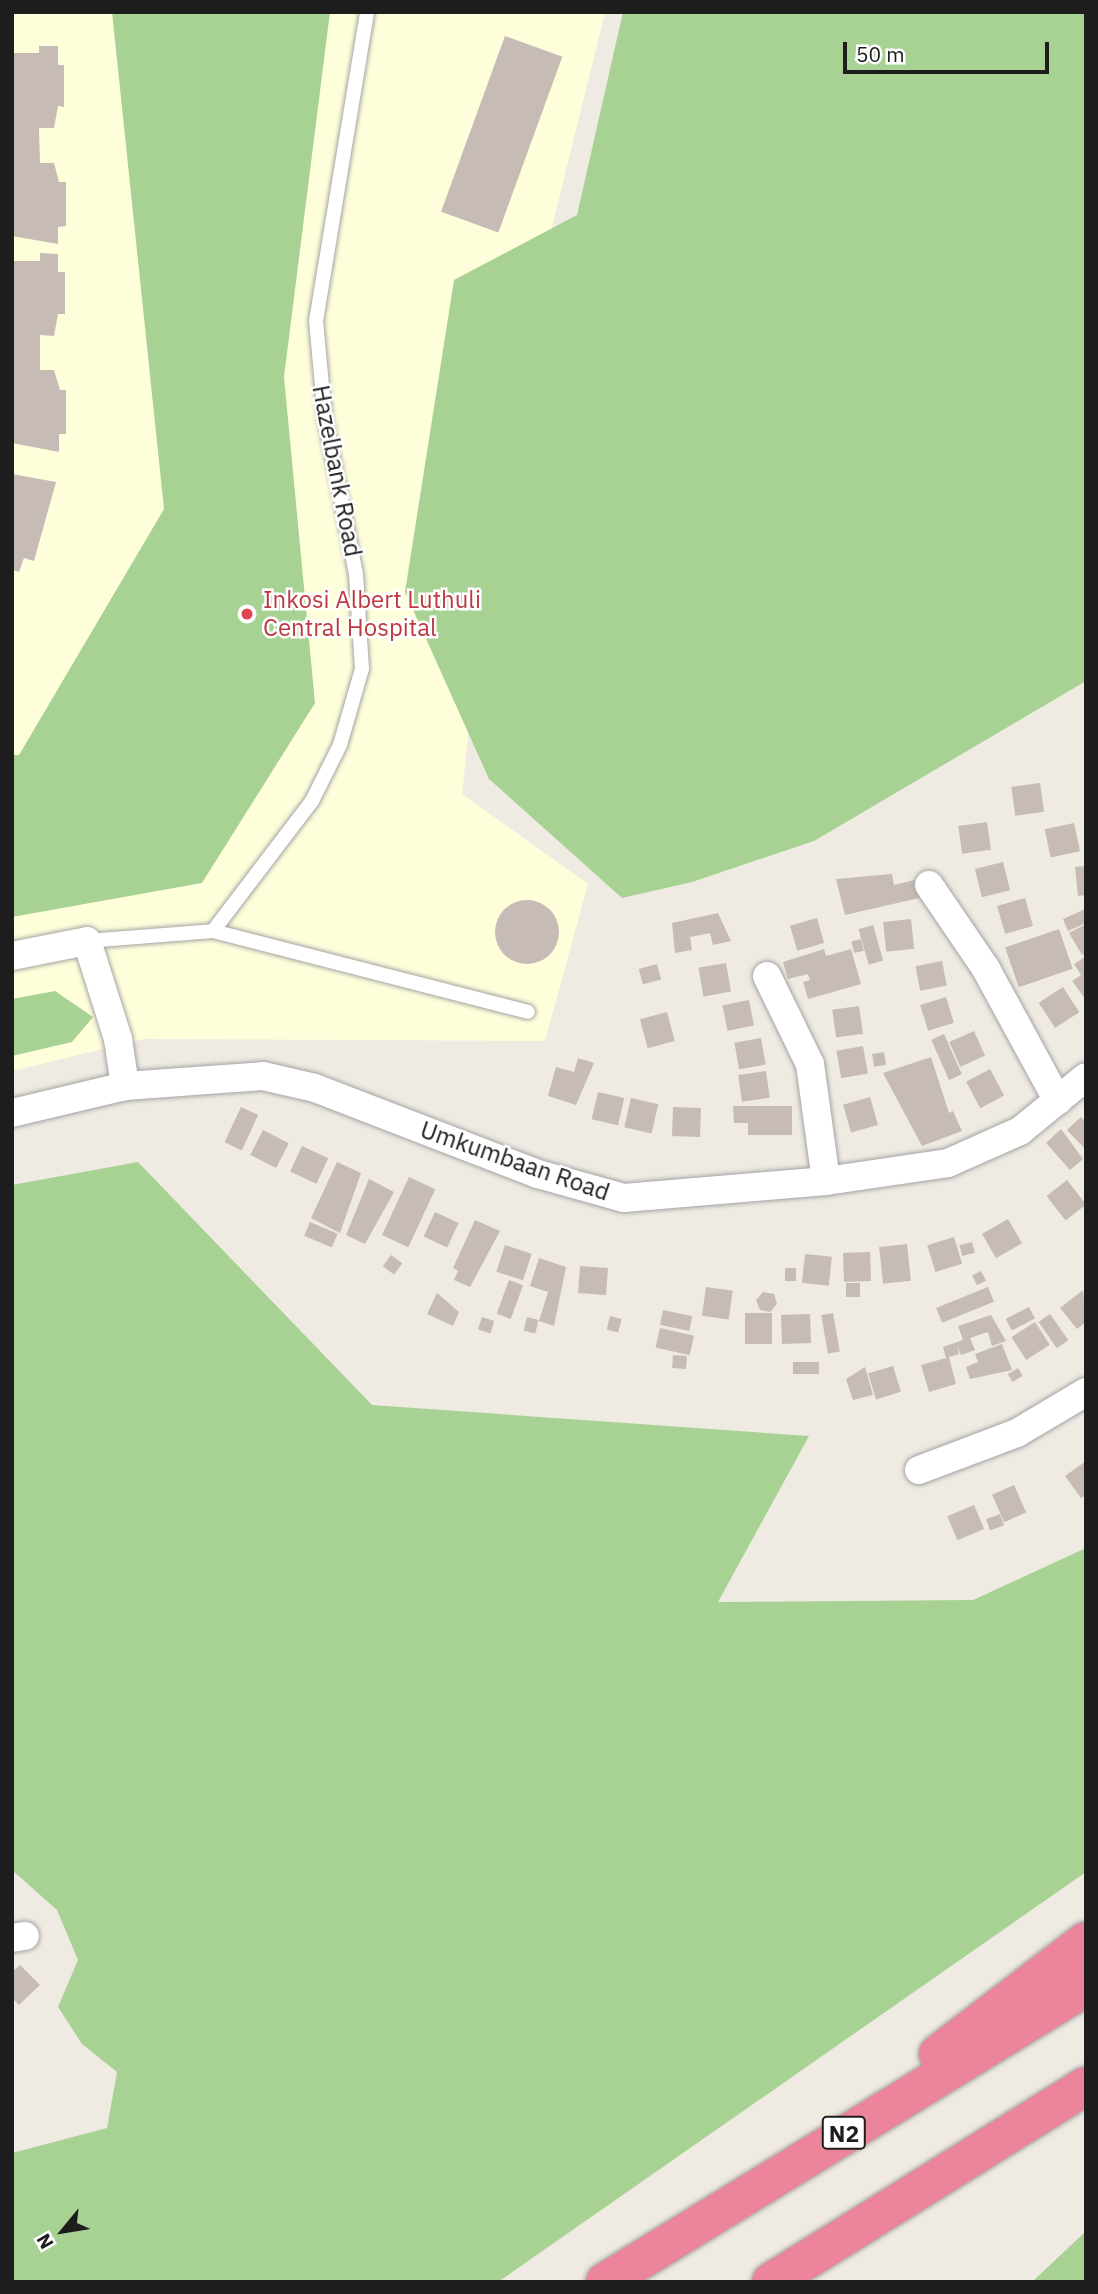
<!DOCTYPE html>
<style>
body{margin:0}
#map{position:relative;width:1098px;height:2294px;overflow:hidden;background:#efeae2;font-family:"IBM Plex Sans",sans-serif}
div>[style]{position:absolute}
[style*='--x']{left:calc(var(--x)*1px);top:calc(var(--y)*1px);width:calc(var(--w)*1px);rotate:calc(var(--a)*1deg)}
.education>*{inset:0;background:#fffedb}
.forest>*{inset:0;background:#a8d294}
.building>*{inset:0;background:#c7bcb5;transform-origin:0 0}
.round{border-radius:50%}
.roads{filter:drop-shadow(0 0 2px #a4a4a4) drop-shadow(0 0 2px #a4a4a4)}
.lane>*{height:14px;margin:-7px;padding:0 7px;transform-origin:7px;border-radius:7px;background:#fff}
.street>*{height:28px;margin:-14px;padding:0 14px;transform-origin:14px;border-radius:14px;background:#fff}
.highway>*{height:38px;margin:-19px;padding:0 19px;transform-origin:19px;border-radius:19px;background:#ec849b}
.dots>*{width:19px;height:19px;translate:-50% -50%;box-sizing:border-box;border:4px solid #fff;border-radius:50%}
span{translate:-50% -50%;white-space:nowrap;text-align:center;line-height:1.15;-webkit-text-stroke:5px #fff;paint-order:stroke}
.shield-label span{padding:2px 5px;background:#fff;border:2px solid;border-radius:5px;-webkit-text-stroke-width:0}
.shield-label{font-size:23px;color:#1d1d1d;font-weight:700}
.street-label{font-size:24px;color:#1d1d1d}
.health-label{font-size:24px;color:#be3a42}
.left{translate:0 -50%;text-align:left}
.frame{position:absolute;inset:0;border:14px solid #1d1d1d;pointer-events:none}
.north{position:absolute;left:28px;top:2196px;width:70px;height:70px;-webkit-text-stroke:5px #fff;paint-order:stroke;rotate:240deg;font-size:19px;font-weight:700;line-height:28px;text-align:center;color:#1d1d1d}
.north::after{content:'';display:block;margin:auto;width:24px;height:32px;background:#1d1d1d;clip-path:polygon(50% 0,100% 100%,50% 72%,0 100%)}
.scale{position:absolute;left:843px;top:42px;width:206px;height:32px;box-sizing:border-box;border:4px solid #1d1d1d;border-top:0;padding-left:9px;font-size:21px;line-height:24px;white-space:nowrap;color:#1d1d1d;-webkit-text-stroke:5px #fff;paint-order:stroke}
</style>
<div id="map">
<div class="education">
<div style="clip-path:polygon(12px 12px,605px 12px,501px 434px,462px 794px,588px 884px,545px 1041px,144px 1039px,12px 1071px)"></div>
</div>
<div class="forest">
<div style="clip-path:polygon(112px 12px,330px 12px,284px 377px,315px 703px,202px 883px,12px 917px,12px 755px,19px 755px,164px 509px)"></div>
<div style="clip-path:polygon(623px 12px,1086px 12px,1086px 681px,814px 841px,692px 882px,622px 898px,489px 779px,405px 592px,454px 280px,577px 215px)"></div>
<div style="clip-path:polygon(55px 991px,93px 1017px,72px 1042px,12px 1056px,12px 999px)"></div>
<div style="clip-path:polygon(138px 1162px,372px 1405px,809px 1436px,718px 1602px,973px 1600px,1086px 1548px,1086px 1872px,498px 2282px,12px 2282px,12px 2153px,107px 2128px,117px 2072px,82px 2044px,58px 2007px,78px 1960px,57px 1910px,12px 1870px,12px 1185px)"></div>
<div style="clip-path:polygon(1086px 2231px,1086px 2282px,1032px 2282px)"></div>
</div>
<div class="building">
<div style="left:505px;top:36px;width:61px;height:187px;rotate:20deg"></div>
<div style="clip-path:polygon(39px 46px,58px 46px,58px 65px,64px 65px,64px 107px,58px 106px,54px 128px,39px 128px,40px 163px,54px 163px,59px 182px,66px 182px,66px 226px,58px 227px,58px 244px,12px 236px,12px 53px,39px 53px)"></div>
<div style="clip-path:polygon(40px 253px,58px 254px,58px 272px,65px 272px,65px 314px,58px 314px,54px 336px,40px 335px,40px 370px,54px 370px,60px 390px,66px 390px,66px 434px,59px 434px,59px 452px,12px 443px,12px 261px,40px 261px)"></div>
<div style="clip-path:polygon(12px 474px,56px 482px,34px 561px,24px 558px,19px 572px,12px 570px)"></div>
<div style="left:1040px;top:783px;width:29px;height:29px;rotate:82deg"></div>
<div style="left:987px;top:822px;width:28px;height:29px;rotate:82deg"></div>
<div style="left:1074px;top:823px;width:29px;height:30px;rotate:78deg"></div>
<div style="left:1003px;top:862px;width:29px;height:29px;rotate:76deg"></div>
<div style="clip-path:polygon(1086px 866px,1086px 895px,1078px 896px,1075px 867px)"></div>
<div style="clip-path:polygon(892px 874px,894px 885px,915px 880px,919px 898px,845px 915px,836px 879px)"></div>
<div style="left:1025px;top:898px;width:29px;height:29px;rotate:74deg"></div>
<div class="round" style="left:495px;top:900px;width:64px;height:64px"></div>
<div style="clip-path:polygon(1085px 909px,1086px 923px,1068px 931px,1063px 919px)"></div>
<div style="clip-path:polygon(718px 913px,731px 941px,713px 945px,710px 933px,690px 937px,692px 950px,675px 953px,672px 923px)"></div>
<div style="left:817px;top:918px;width:26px;height:28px;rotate:74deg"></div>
<div style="left:911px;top:919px;width:30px;height:28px;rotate:84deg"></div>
<div style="clip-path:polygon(1086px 924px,1086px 953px,1082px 955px,1069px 933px)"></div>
<div style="left:873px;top:925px;width:37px;height:15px;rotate:74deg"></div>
<div style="left:1059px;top:929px;width:42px;height:57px;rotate:71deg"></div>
<div style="left:861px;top:939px;width:12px;height:10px;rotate:76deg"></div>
<div style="clip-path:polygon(824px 949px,826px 956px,851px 949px,861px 984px,808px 999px,803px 982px,810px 980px,808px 974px,788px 979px,783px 962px)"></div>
<div style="clip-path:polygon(1085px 957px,1086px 958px,1086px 1000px,1072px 981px,1081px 975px,1074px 964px)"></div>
<div style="left:942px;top:961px;width:25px;height:27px;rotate:79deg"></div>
<div style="left:726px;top:963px;width:29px;height:28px;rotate:80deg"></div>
<div style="left:657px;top:964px;width:16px;height:19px;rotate:75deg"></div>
<div style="left:1063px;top:987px;width:30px;height:29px;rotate:57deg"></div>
<div style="left:946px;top:997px;width:27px;height:27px;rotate:73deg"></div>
<div style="left:749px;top:1000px;width:26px;height:27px;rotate:79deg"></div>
<div style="left:859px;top:1006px;width:28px;height:27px;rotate:82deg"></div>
<div style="left:667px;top:1012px;width:30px;height:28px;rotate:75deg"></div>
<div style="left:974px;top:1031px;width:27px;height:27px;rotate:66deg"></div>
<div style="left:944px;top:1034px;width:44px;height:14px;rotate:66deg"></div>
<div style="left:761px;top:1038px;width:27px;height:27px;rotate:80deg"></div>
<div style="left:863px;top:1046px;width:28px;height:27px;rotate:80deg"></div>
<div style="left:884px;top:1052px;width:13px;height:12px;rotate:81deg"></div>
<div style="clip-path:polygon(931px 1057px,949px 1113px,953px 1111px,962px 1131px,922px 1146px,883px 1073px)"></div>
<div style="clip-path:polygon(578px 1058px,594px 1063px,576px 1105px,548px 1096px,556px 1067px,574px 1072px)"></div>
<div style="left:990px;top:1069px;width:30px;height:27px;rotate:62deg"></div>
<div style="left:766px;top:1071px;width:27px;height:28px;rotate:82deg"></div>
<div style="left:598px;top:1092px;width:27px;height:28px;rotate:13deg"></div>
<div style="left:870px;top:1097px;width:29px;height:28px;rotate:74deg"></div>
<div style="left:631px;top:1098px;width:28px;height:30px;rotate:13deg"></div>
<div style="clip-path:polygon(733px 1106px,792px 1106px,792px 1135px,748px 1135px,748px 1123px,734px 1123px)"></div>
<div style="left:241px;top:1107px;width:19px;height:39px;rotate:25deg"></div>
<div style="left:673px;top:1107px;width:28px;height:29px;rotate:2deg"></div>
<div style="clip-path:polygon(1081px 1117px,1086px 1122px,1086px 1150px,1067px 1130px)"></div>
<div style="clip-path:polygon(1061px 1129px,1083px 1159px,1070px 1170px,1046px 1143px)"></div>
<div style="left:263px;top:1130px;width:29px;height:28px;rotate:27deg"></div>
<div style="left:302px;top:1146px;width:29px;height:28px;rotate:25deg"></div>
<div style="clip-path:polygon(337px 1162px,361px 1173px,340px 1233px,311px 1218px)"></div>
<div style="left:409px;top:1177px;width:29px;height:64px;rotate:25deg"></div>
<div style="clip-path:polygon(369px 1179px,394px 1192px,365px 1244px,346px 1235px)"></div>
<div style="left:1067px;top:1180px;width:31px;height:26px;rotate:52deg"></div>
<div style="left:435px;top:1212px;width:26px;height:27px;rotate:25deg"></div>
<div style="left:1008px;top:1219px;width:28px;height:30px;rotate:60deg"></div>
<div style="clip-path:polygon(475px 1220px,500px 1231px,470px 1287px,454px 1280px,458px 1271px,453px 1268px)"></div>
<div style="left:310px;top:1222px;width:30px;height:15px;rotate:23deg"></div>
<div style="left:954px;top:1237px;width:28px;height:28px;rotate:73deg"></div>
<div style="left:972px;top:1242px;width:11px;height:13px;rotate:75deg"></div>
<div style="left:907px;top:1244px;width:37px;height:28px;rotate:84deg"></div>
<div style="left:505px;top:1245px;width:28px;height:28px;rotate:18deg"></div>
<div style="left:870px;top:1252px;width:29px;height:27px;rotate:88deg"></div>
<div style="left:805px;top:1254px;width:27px;height:29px;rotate:6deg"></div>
<div style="left:391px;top:1255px;width:14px;height:14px;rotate:36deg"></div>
<div style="clip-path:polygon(539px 1258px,566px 1267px,554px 1326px,539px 1321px,548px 1292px,530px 1286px)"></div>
<div style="left:580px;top:1266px;width:28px;height:27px;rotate:4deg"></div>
<div style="left:785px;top:1268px;width:11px;height:13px"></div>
<div style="left:981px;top:1271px;width:11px;height:10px;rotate:63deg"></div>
<div style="left:509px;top:1280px;width:15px;height:36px;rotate:20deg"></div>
<div style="left:846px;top:1283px;width:14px;height:14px"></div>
<div style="left:706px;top:1287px;width:27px;height:29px;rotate:8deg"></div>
<div style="left:988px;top:1287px;width:16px;height:56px;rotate:68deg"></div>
<div style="clip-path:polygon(1083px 1290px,1086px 1322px,1077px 1329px,1060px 1308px)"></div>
<div style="clip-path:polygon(763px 1292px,774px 1294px,777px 1304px,770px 1312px,760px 1310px,756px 1300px)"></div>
<div style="clip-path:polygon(437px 1293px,459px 1312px,453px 1326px,427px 1314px)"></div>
<div style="left:1029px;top:1307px;width:13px;height:26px;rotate:63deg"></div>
<div style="left:663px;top:1310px;width:30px;height:15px;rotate:12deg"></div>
<div style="left:745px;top:1313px;width:27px;height:31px"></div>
<div style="left:833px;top:1313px;width:39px;height:12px;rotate:80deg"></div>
<div style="left:810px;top:1314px;width:29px;height:29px;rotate:88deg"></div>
<div style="left:1050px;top:1314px;width:32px;height:14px;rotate:55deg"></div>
<div style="clip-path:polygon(991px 1315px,1006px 1341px,992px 1346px,988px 1332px,970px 1338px,975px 1350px,961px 1355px,957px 1346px,959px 1354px,949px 1357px,956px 1384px,929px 1392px,921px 1365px,946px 1358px,943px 1347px,963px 1340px,958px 1326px)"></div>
<div style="left:610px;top:1316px;width:12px;height:14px;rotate:14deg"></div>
<div style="left:482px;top:1317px;width:13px;height:13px;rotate:18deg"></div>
<div style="left:527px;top:1317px;width:12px;height:14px;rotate:14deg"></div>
<div style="left:1035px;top:1322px;width:27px;height:28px;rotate:57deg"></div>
<div style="left:660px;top:1328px;width:35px;height:20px;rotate:13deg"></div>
<div style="clip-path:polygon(1002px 1344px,1012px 1370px,970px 1379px,966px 1367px,978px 1362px,975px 1354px)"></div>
<div style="left:673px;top:1355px;width:14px;height:13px;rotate:4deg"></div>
<div style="left:819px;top:1362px;width:12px;height:26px;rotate:90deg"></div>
<div style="left:893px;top:1366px;width:27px;height:26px;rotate:73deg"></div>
<div style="clip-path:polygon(865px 1367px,873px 1395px,853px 1400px,846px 1379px)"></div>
<div style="left:1018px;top:1368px;width:9px;height:12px;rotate:58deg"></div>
<div style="clip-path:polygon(1086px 1461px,1086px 1495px,1081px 1498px,1065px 1476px)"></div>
<div style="left:1014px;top:1485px;width:30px;height:24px;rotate:66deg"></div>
<div style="left:974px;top:1505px;width:26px;height:29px;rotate:67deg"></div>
<div style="left:1000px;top:1514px;width:12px;height:15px;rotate:70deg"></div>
<div style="clip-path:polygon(20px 1965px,40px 1985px,19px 2005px,12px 1998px,12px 1972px)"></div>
</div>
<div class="roads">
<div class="lane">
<div style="--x:213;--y:931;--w:163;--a:-52.7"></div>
<div style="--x:312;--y:801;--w:63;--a:-63.4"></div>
<div style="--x:340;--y:745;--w:79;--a:-73.9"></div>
<div style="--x:362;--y:669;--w:95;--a:-93.6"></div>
<div style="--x:356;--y:574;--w:158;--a:-101.3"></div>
<div style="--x:325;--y:419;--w:98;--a:-95.2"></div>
<div style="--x:316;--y:321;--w:313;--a:-80.6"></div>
<div style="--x:87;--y:941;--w:126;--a:-4.5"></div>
<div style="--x:213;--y:931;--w:325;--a:14.4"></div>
</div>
<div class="street">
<div style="--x:929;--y:885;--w:102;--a:55.8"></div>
<div style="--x:986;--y:969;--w:150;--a:61.4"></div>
<div style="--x:12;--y:956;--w:76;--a:-11.3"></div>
<div style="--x:87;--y:941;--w:103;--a:72.4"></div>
<div style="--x:118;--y:1039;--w:48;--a:81.5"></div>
<div style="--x:767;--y:976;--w:98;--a:64"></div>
<div style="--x:810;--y:1064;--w:118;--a:82.2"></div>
<div style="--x:12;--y:1113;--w:116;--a:-13.4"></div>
<div style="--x:125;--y:1086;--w:138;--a:-4.1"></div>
<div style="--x:263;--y:1076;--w:53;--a:13"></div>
<div style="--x:315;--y:1088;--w:239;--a:21.1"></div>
<div style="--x:538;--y:1174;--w:89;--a:15.6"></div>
<div style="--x:624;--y:1198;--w:203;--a:-4.8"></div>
<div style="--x:826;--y:1181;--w:123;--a:-8.4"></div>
<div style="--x:948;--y:1163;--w:79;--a:-24"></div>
<div style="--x:1020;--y:1131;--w:85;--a:-39.3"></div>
<div style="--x:919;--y:1470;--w:105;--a:-20.7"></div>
<div style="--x:1017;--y:1433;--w:80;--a:-30.7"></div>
<div style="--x:12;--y:1938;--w:13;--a:-9"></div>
</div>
<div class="highway">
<div style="--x:938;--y:2054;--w:186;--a:-37.4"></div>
<div style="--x:605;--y:2282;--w:564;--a:-31.52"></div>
<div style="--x:771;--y:2282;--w:371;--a:-31.9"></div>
</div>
</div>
<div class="dots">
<div style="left:247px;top:614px;background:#e0444e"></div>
</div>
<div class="shield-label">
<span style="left:844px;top:2133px">N2</span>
</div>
<div class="street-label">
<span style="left:337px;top:471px;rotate:79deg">Hazelbank Road</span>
<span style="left:515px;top:1161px;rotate:19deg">Umkumbaan Road</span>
</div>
<div class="health-label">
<span class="left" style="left:263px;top:614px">Inkosi Albert Luthuli<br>Central Hospital</span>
</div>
<div class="frame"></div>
<div class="north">N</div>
<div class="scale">50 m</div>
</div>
